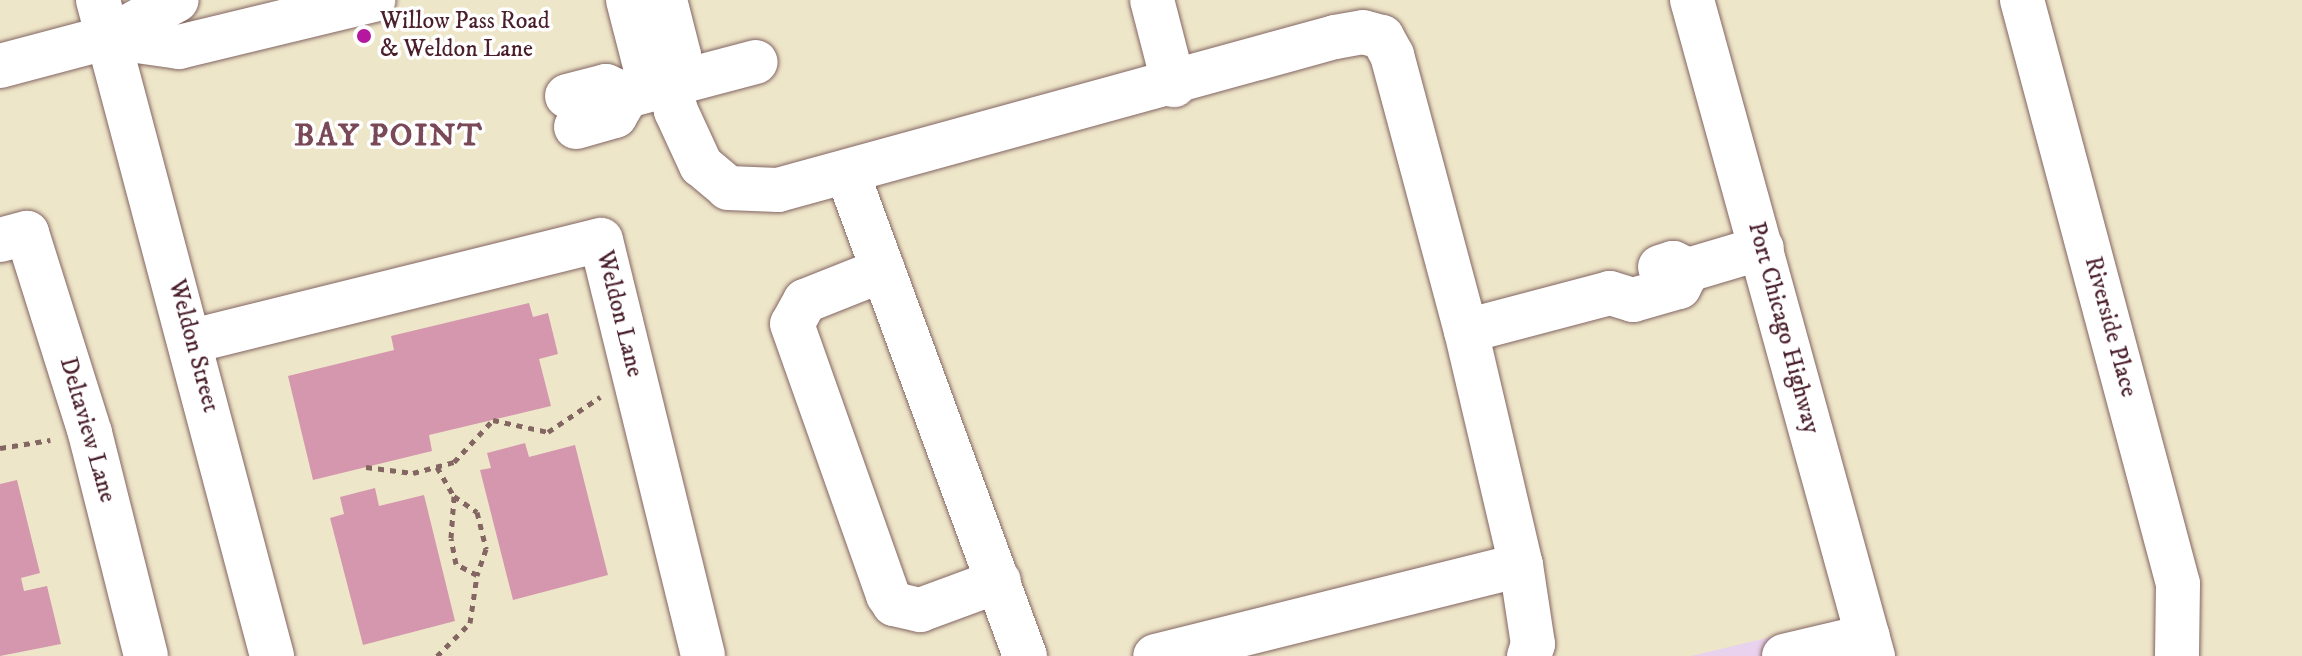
<!DOCTYPE html>
<style>
body{margin:0}
#map{position:relative;width:2302px;height:656px;overflow:hidden;background:#eee6c9;font-family:"IM FELL DW Pica",serif}
div>[style]{position:absolute}
[style*='--x']{left:calc(var(--x)*1px);top:calc(var(--y)*1px);width:calc(var(--w)*1px);rotate:calc(var(--a)*1deg)}
.built>*{inset:0;background:#e9d2ed}
.building>*{inset:0;background:#d497ad}
.path>*{height:5px;margin-top:-2.5px;transform-origin:0;background:repeating-linear-gradient(90deg,#836562 0 6px,transparent 0 12px)}
.roads{filter:drop-shadow(0 0 2px #836562) drop-shadow(0 0 2px #836562)}
.minor>*{height:44px;margin:-22px;padding:0 22px;transform-origin:22px;border-radius:22px;background:#fff}
.major>*{height:44px;margin:-22px;padding:0 22px;transform-origin:22px;border-radius:22px;background:#fff}
.dots>*{width:22px;height:22px;translate:-50% -50%;box-sizing:border-box;border:4px solid #fff;border-radius:50%}
span{translate:-50% -50%;white-space:nowrap;text-align:center;line-height:1.15;-webkit-text-stroke:7px #fff;paint-order:stroke}
.poi-label{font-size:24px;color:#4a1f2b}
.left{translate:0 -50%;text-align:left}
.street-label{font-size:24px;color:#4a1f2b}
.district-label{font-size:32px;color:#7a4958;font-weight:700;letter-spacing:2px}
</style>
<div id="map">
<div class="built">
<div style="clip-path:polygon(1775px 636px,1780px 656px,1691px 656px)"></div>
</div>
<div class="building">
<div style="clip-path:polygon(529px 303px,533px 317px,548px 313px,558px 354px,539px 359px,551px 406px,429px 435px,432px 451px,313px 480px,288px 376px,394px 350px,391px 336px)"></div>
<div style="clip-path:polygon(525px 443px,529px 457px,575px 445px,608px 575px,513px 600px,480px 470px,491px 468px,487px 453px)"></div>
<div style="clip-path:polygon(17px 480px,40px 573px,21px 578px,24px 591px,47px 586px,61px 644px,0 656px,0 484px)"></div>
<div style="clip-path:polygon(375px 488px,379px 506px,424px 495px,455px 621px,363px 645px,330px 518px,344px 514px,340px 497px)"></div>
</div>
<div class="path">
<div style="--x:0;--y:448;--w:51;--a:-9.1"></div>
<div style="--x:366;--y:467;--w:47;--a:7.3"></div>
<div style="--x:413;--y:473;--w:42;--a:-15"></div>
<div style="--x:454;--y:462;--w:57;--a:-47.1"></div>
<div style="--x:493;--y:420;--w:56;--a:12.3"></div>
<div style="--x:548;--y:432;--w:63;--a:-33.9"></div>
<div style="--x:437;--y:467;--w:34;--a:60"></div>
<div style="--x:454;--y:496;--w:28;--a:35"></div>
<div style="--x:477;--y:512;--w:38;--a:76"></div>
<div style="--x:486;--y:549;--w:28;--a:109"></div>
<div style="--x:477;--y:575;--w:24;--a:-152"></div>
<div style="--x:456;--y:564;--w:26;--a:-101"></div>
<div style="--x:451;--y:538;--w:42;--a:-85.9"></div>
<div style="--x:437;--y:656;--w:47;--a:-45"></div>
<div style="--x:470;--y:623;--w:49;--a:-81.7"></div>
</div>
<div class="roads">
<div class="minor">
<div style="--x:98;--y:0;--w:679;--a:75.14"></div>
<div style="--x:628;--y:0;--w:68;--a:75.6"></div>
<div style="--x:645;--y:66;--w:21;--a:8"></div>
<div style="--x:665;--y:0;--w:57;--a:75.7"></div>
<div style="--x:679;--y:55;--w:19;--a:133"></div>
<div style="--x:1152;--y:0;--w:88;--a:75.5"></div>
<div style="--x:1692;--y:0;--w:681;--a:74.58"></div>
<div style="--x:2022;--y:0;--w:604;--a:75.04"></div>
<div style="--x:2178;--y:584;--w:72;--a:90.8"></div>
<div style="--x:666;--y:69;--w:43;--a:76.6"></div>
<div style="--x:676;--y:111;--w:60;--a:65.2"></div>
<div style="--x:701;--y:165;--w:35;--a:40"></div>
<div style="--x:728;--y:188;--w:50;--a:2.3"></div>
<div style="--x:778;--y:190;--w:578;--a:-15.36"></div>
<div style="--x:1335;--y:37;--w:28;--a:-10"></div>
<div style="--x:1363;--y:32;--w:20;--a:15"></div>
<div style="--x:1382;--y:37;--w:21;--a:61"></div>
<div style="--x:1392;--y:55;--w:286;--a:75"></div>
<div style="--x:1466;--y:331;--w:240;--a:76.8"></div>
<div style="--x:1521;--y:565;--w:377;--a:166"></div>
<div style="--x:567;--y:96;--w:40;--a:-14.4"></div>
<div style="--x:606;--y:86;--w:23;--a:25"></div>
<div style="--x:627;--y:96;--w:133;--a:-14.8"></div>
<div style="--x:576;--y:127;--w:41;--a:-15.8"></div>
<div style="--x:615;--y:116;--w:23;--a:-59"></div>
<div style="--x:848;--y:175;--w:513;--a:69.8"></div>
<div style="--x:0;--y:240;--w:28;--a:-15"></div>
<div style="--x:27;--y:233;--w:210;--a:72.5"></div>
<div style="--x:90;--y:433;--w:230;--a:75.9"></div>
<div style="--x:1660;--y:267;--w:14;--a:-17"></div>
<div style="--x:1673;--y:263;--w:17;--a:25"></div>
<div style="--x:1688;--y:270;--w:77;--a:-16.6"></div>
<div style="--x:883;--y:270;--w:84;--a:158.3"></div>
<div style="--x:805;--y:301;--w:26;--a:119"></div>
<div style="--x:792;--y:324;--w:288;--a:70.5"></div>
<div style="--x:888;--y:595;--w:11;--a:56"></div>
<div style="--x:894;--y:604;--w:27;--a:13"></div>
<div style="--x:920;--y:610;--w:84;--a:-20.2"></div>
<div style="--x:1466;--y:331;--w:149;--a:-14.8"></div>
<div style="--x:1610;--y:293;--w:24;--a:17"></div>
<div style="--x:1633;--y:300;--w:48;--a:-15.8"></div>
<div style="--x:1679;--y:287;--w:19;--a:-62"></div>
<div style="--x:192;--y:341;--w:421;--a:-13.9"></div>
<div style="--x:601;--y:240;--w:428;--a:76.2"></div>
<div style="--x:1521;--y:565;--w:80;--a:81.4"></div>
<div style="--x:1533;--y:644;--w:13;--a:108"></div>
<div style="--x:1784;--y:656;--w:86;--a:-13.4"></div>
</div>
<div class="major">
<div style="--x:109;--y:37;--w:71;--a:8.1"></div>
<div style="--x:179;--y:47;--w:200;--a:-13.6"></div>
<div style="--x:0;--y:66;--w:113;--a:-14.9"></div>
<div style="--x:109;--y:37;--w:77;--a:-28.6"></div>
</div>
</div>
<div class="dots">
<div style="left:364px;top:36px;background:#b5179e"></div>
</div>
<div class="poi-label">
<span class="left" style="left:380px;top:36px">Willow Pass Road<br>&amp; Weldon Lane</span>
</div>
<div class="street-label">
<span style="left:619px;top:314px;rotate:76deg">Weldon Lane</span>
<span style="left:2110px;top:327px;rotate:75deg">Riverside Place</span>
<span style="left:1783px;top:328px;rotate:75deg">Port Chicago Highway</span>
<span style="left:193px;top:346px;rotate:75deg">Weldon Street</span>
<span style="left:87px;top:430px;rotate:74deg">Deltaview Lane</span>
</div>
<div class="district-label">
<span style="left:389px;top:136px">BAY POINT</span>
</div>
</div>
